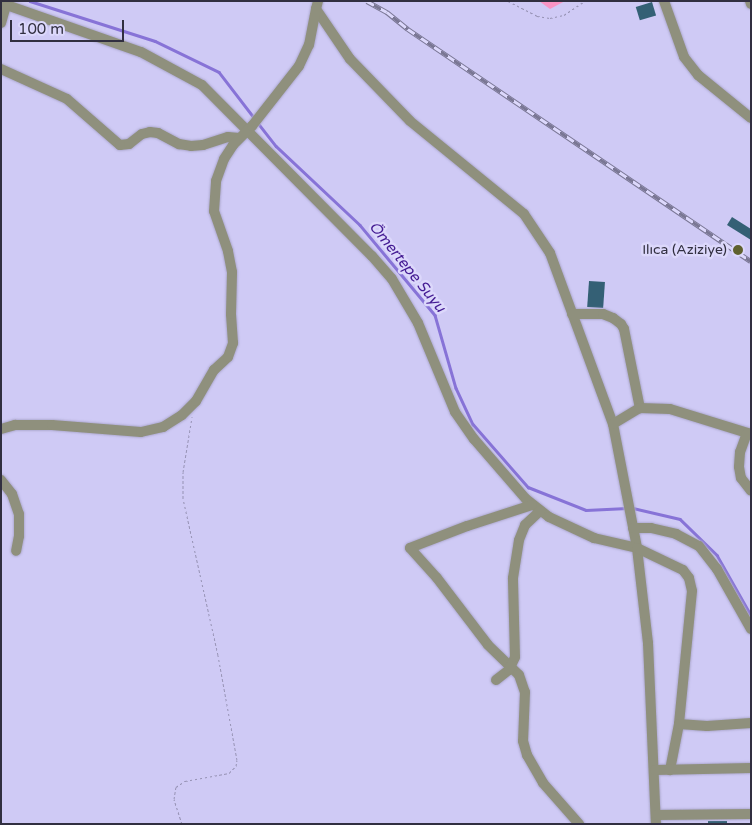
<!DOCTYPE html>
<meta charset="utf-8">
<style>
body{margin:0}
#map{position:relative;width:752px;height:825px;overflow:hidden;background:#cfcaf5;font-family:"Varela Round",sans-serif}
div>[style]{position:absolute}
[style*='--x']{left:calc(var(--x)*1px);top:calc(var(--y)*1px);width:calc(var(--w)*1px);rotate:calc(var(--a)*1deg)}
.green>*{inset:0;background:#f994c4}
.stream>*{height:2.5px;margin:-1.25px;padding:0 1.25px;transform-origin:1.25px;border-radius:1.25px;background:#8773d7}
.building>*{inset:0;background:#346075;transform-origin:0 0}
.path>*{height:1px;margin-top:-0.5px;transform-origin:0;background:repeating-linear-gradient(90deg,#9692b4 0 2.5px,transparent 0 5px)}
.roads{filter:drop-shadow(0 0 1px #aca8cd) drop-shadow(0 0 1px #aca8cd)}
.minor>*{height:10px;margin:-5px;padding:0 5px;transform-origin:5px;border-radius:5px;background:#8f907d}
.rail>*{height:4.5px;margin-top:-2.25px;transform-origin:0;background:repeating-linear-gradient(90deg,#dcd8fb 0 8px,#7a7794 0 16px);box-sizing:border-box;border-block:1px solid #7a7794}
.dots>*{width:14px;height:14px;translate:-50% -50%;box-sizing:border-box;border:2px solid #dcd8fb;border-radius:50%}
span{translate:-50% -50%;white-space:nowrap;text-align:center;line-height:1.15;-webkit-text-stroke:5px #dcd8fb;paint-order:stroke}
.poi-label{font-size:14px;color:#312f40}
.right{translate:-100% -50%;text-align:right}
.water-label{font-size:15px;color:#441b93;font-style:italic}
.frame{position:absolute;inset:0;border:2px solid #312f40;pointer-events:none}
.scale{position:absolute;left:10px;top:20px;width:114px;height:22px;box-sizing:border-box;border:2px solid #312f40;border-top:0;padding-left:6px;font-size:15px;line-height:18px;white-space:nowrap;color:#312f40;-webkit-text-stroke:4px #dcd8fb;paint-order:stroke}
</style>
<div id="map">
<div class="green">
<div style="clip-path:polygon(539px 1px,565px 1px,550px 9px)"></div>
</div>
<div class="stream">
<div style="--x:30;--y:1;--w:131;--a:17.7"></div>
<div style="--x:155;--y:41;--w:71;--a:25.8"></div>
<div style="--x:219;--y:72;--w:59;--a:52.5"></div>
<div style="--x:258;--y:123;--w:29;--a:52"></div>
<div style="--x:276;--y:146;--w:115;--a:43.2"></div>
<div style="--x:360;--y:225;--w:117;--a:50.2"></div>
<div style="--x:435;--y:315;--w:76;--a:74"></div>
<div style="--x:456;--y:388;--w:40;--a:65"></div>
<div style="--x:473;--y:424;--w:84;--a:48.9"></div>
<div style="--x:528;--y:487;--w:62;--a:21.6"></div>
<div style="--x:586;--y:510;--w:41;--a:-2.8"></div>
<div style="--x:633;--y:508;--w:48;--a:13.2"></div>
<div style="--x:680;--y:519;--w:52;--a:44.2"></div>
<div style="--x:717;--y:555;--w:69;--a:60.5"></div>
</div>
<div class="building">
<div style="left:652px;top:2px;width:14px;height:17px;rotate:73deg"></div>
<div style="clip-path:polygon(732px 217px,751px 229px,751px 240px,727px 225px)"></div>
<div style="left:589px;top:281px;width:16px;height:26px;rotate:4deg"></div>
<div style="left:708px;top:821px;width:19px;height:3px"></div>
</div>
<div class="path">
<div style="--x:508;--y:1;--w:33;--a:27"></div>
<div style="--x:537;--y:16;--w:13;--a:9"></div>
<div style="--x:550;--y:18;--w:14;--a:-12"></div>
<div style="--x:564;--y:15;--w:25;--a:-34"></div>
<div style="--x:182;--y:824;--w:26;--a:-108"></div>
<div style="--x:174;--y:799;--w:12;--a:-81"></div>
<div style="--x:176;--y:787;--w:11;--a:-34"></div>
<div style="--x:185;--y:781;--w:45;--a:-10.3"></div>
<div style="--x:229;--y:773;--w:10;--a:-45"></div>
<div style="--x:236;--y:766;--w:6;--a:-81"></div>
<div style="--x:237;--y:760;--w:107;--a:-100.3"></div>
<div style="--x:218;--y:655;--w:161;--a:-102.6"></div>
<div style="--x:183;--y:498;--w:26;--a:-90"></div>
<div style="--x:183;--y:472;--w:56;--a:-80.7"></div>
</div>
<div class="roads">
<div class="minor">
<div style="--x:318;--y:1;--w:8;--a:104"></div>
<div style="--x:316;--y:9;--w:60;--a:55.8"></div>
<div style="--x:350;--y:59;--w:86;--a:45.9"></div>
<div style="--x:410;--y:121;--w:147;--a:39.2"></div>
<div style="--x:524;--y:214;--w:47;--a:56.3"></div>
<div style="--x:550;--y:253;--w:182;--a:69.8"></div>
<div style="--x:613;--y:424;--w:126;--a:79"></div>
<div style="--x:637;--y:548;--w:96;--a:83.4"></div>
<div style="--x:648;--y:643;--w:181;--a:87.5"></div>
<div style="--x:664;--y:1;--w:59;--a:70.3"></div>
<div style="--x:684;--y:57;--w:23;--a:52"></div>
<div style="--x:698;--y:75;--w:68;--a:39.1"></div>
<div style="--x:750;--y:1;--w:3;--a:72"></div>
<div style="--x:1;--y:3;--w:148;--a:19.3"></div>
<div style="--x:141;--y:52;--w:69;--a:28.4"></div>
<div style="--x:202;--y:85;--w:241;--a:45.2"></div>
<div style="--x:372;--y:256;--w:30;--a:49"></div>
<div style="--x:392;--y:279;--w:51;--a:59.4"></div>
<div style="--x:418;--y:323;--w:96;--a:67.4"></div>
<div style="--x:455;--y:412;--w:33;--a:55"></div>
<div style="--x:474;--y:439;--w:79;--a:49.1"></div>
<div style="--x:526;--y:499;--w:29;--a:38"></div>
<div style="--x:549;--y:517;--w:50;--a:25"></div>
<div style="--x:594;--y:538;--w:44;--a:13.1"></div>
<div style="--x:637;--y:548;--w:51;--a:25.6"></div>
<div style="--x:683;--y:570;--w:10;--a:53"></div>
<div style="--x:689;--y:578;--w:13;--a:77"></div>
<div style="--x:692;--y:591;--w:134;--a:95.6"></div>
<div style="--x:679;--y:724;--w:47;--a:101.1"></div>
<div style="--x:1;--y:23;--w:19;--a:-74"></div>
<div style="--x:1;--y:69;--w:72;--a:24.4"></div>
<div style="--x:67;--y:99;--w:70;--a:41"></div>
<div style="--x:120;--y:145;--w:9;--a:-6"></div>
<div style="--x:129;--y:144;--w:16;--a:-38"></div>
<div style="--x:142;--y:134;--w:8;--a:-14"></div>
<div style="--x:150;--y:132;--w:8;--a:7"></div>
<div style="--x:158;--y:133;--w:24;--a:28"></div>
<div style="--x:179;--y:144;--w:12;--a:9"></div>
<div style="--x:191;--y:146;--w:12;--a:-5"></div>
<div style="--x:203;--y:145;--w:26;--a:-18"></div>
<div style="--x:228;--y:137;--w:11;--a:5"></div>
<div style="--x:572;--y:314;--w:31;--a:0"></div>
<div style="--x:603;--y:314;--w:11;--a:22"></div>
<div style="--x:613;--y:318;--w:10;--a:37"></div>
<div style="--x:621;--y:324;--w:6;--a:59"></div>
<div style="--x:624;--y:329;--w:81;--a:78.6"></div>
<div style="--x:613;--y:424;--w:31;--a:-31"></div>
<div style="--x:640;--y:408;--w:30;--a:2"></div>
<div style="--x:670;--y:409;--w:85;--a:17.2"></div>
<div style="--x:1;--y:429;--w:15;--a:-16"></div>
<div style="--x:15;--y:425;--w:37;--a:0"></div>
<div style="--x:52;--y:425;--w:89;--a:4.5"></div>
<div style="--x:141;--y:432;--w:23;--a:-13"></div>
<div style="--x:163;--y:427;--w:22;--a:-32"></div>
<div style="--x:182;--y:415;--w:20;--a:-45"></div>
<div style="--x:196;--y:401;--w:36;--a:-60"></div>
<div style="--x:214;--y:370;--w:19;--a:-43"></div>
<div style="--x:228;--y:357;--w:15;--a:-70"></div>
<div style="--x:233;--y:343;--w:29;--a:-94"></div>
<div style="--x:231;--y:314;--w:42;--a:-88.6"></div>
<div style="--x:232;--y:272;--w:21;--a:-101"></div>
<div style="--x:228;--y:251;--w:42;--a:-109.3"></div>
<div style="--x:214;--y:211;--w:30;--a:-86"></div>
<div style="--x:216;--y:181;--w:23;--a:-70"></div>
<div style="--x:224;--y:159;--w:17;--a:-57"></div>
<div style="--x:233;--y:145;--w:27;--a:-45"></div>
<div style="--x:252;--y:126;--w:76;--a:-51.9"></div>
<div style="--x:299;--y:66;--w:23;--a:-65"></div>
<div style="--x:309;--y:45;--w:37;--a:-79"></div>
<div style="--x:747;--y:433;--w:20;--a:110"></div>
<div style="--x:740;--y:452;--w:15;--a:94"></div>
<div style="--x:739;--y:467;--w:11;--a:80"></div>
<div style="--x:741;--y:478;--w:16;--a:52"></div>
<div style="--x:1;--y:480;--w:18;--a:52"></div>
<div style="--x:12;--y:494;--w:21;--a:71"></div>
<div style="--x:19;--y:514;--w:22;--a:90"></div>
<div style="--x:19;--y:536;--w:15;--a:101"></div>
<div style="--x:532;--y:505;--w:68;--a:162.1"></div>
<div style="--x:467;--y:526;--w:61;--a:158.9"></div>
<div style="--x:410;--y:548;--w:40;--a:48"></div>
<div style="--x:437;--y:578;--w:84;--a:52.7"></div>
<div style="--x:488;--y:645;--w:43;--a:44.1"></div>
<div style="--x:519;--y:675;--w:18;--a:71"></div>
<div style="--x:525;--y:692;--w:49;--a:92.3"></div>
<div style="--x:523;--y:741;--w:15;--a:74"></div>
<div style="--x:527;--y:755;--w:32;--a:60"></div>
<div style="--x:543;--y:783;--w:55;--a:48.7"></div>
<div style="--x:633;--y:528;--w:18;--a:0"></div>
<div style="--x:651;--y:528;--w:26;--a:13"></div>
<div style="--x:676;--y:534;--w:26;--a:28"></div>
<div style="--x:699;--y:546;--w:29;--a:52"></div>
<div style="--x:717;--y:569;--w:69;--a:60.5"></div>
<div style="--x:496;--y:680;--w:16;--a:-38"></div>
<div style="--x:509;--y:670;--w:14;--a:-65"></div>
<div style="--x:515;--y:657;--w:79;--a:-91.5"></div>
<div style="--x:513;--y:578;--w:38;--a:-81"></div>
<div style="--x:519;--y:540;--w:16;--a:-68"></div>
<div style="--x:525;--y:525;--w:21;--a:-43"></div>
<div style="--x:679;--y:724;--w:28;--a:4"></div>
<div style="--x:707;--y:726;--w:44;--a:-3.9"></div>
<div style="--x:655;--y:770;--w:96;--a:-1.2"></div>
<div style="--x:656;--y:815;--w:95;--a:-0.6"></div>
</div>
</div>
<div class="rail">
<div style="--x:367;--y:1;--w:23;--a:29"></div>
<div style="--x:387;--y:12;--w:27;--a:39"></div>
<div style="--x:408;--y:29;--w:414;--a:34.1"></div>
</div>
<div class="dots">
<div style="left:738px;top:250px;background:#5f612e"></div>
</div>
<div class="poi-label">
<span class="right" style="left:727px;top:250px">Ilıca (Aziziye)</span>
</div>
<div class="water-label">
<span style="left:407px;top:267px;rotate:51deg">Ömertepe Suyu</span>
</div>
<div class="frame"></div>
<div class="scale">100 m</div>
</div>
